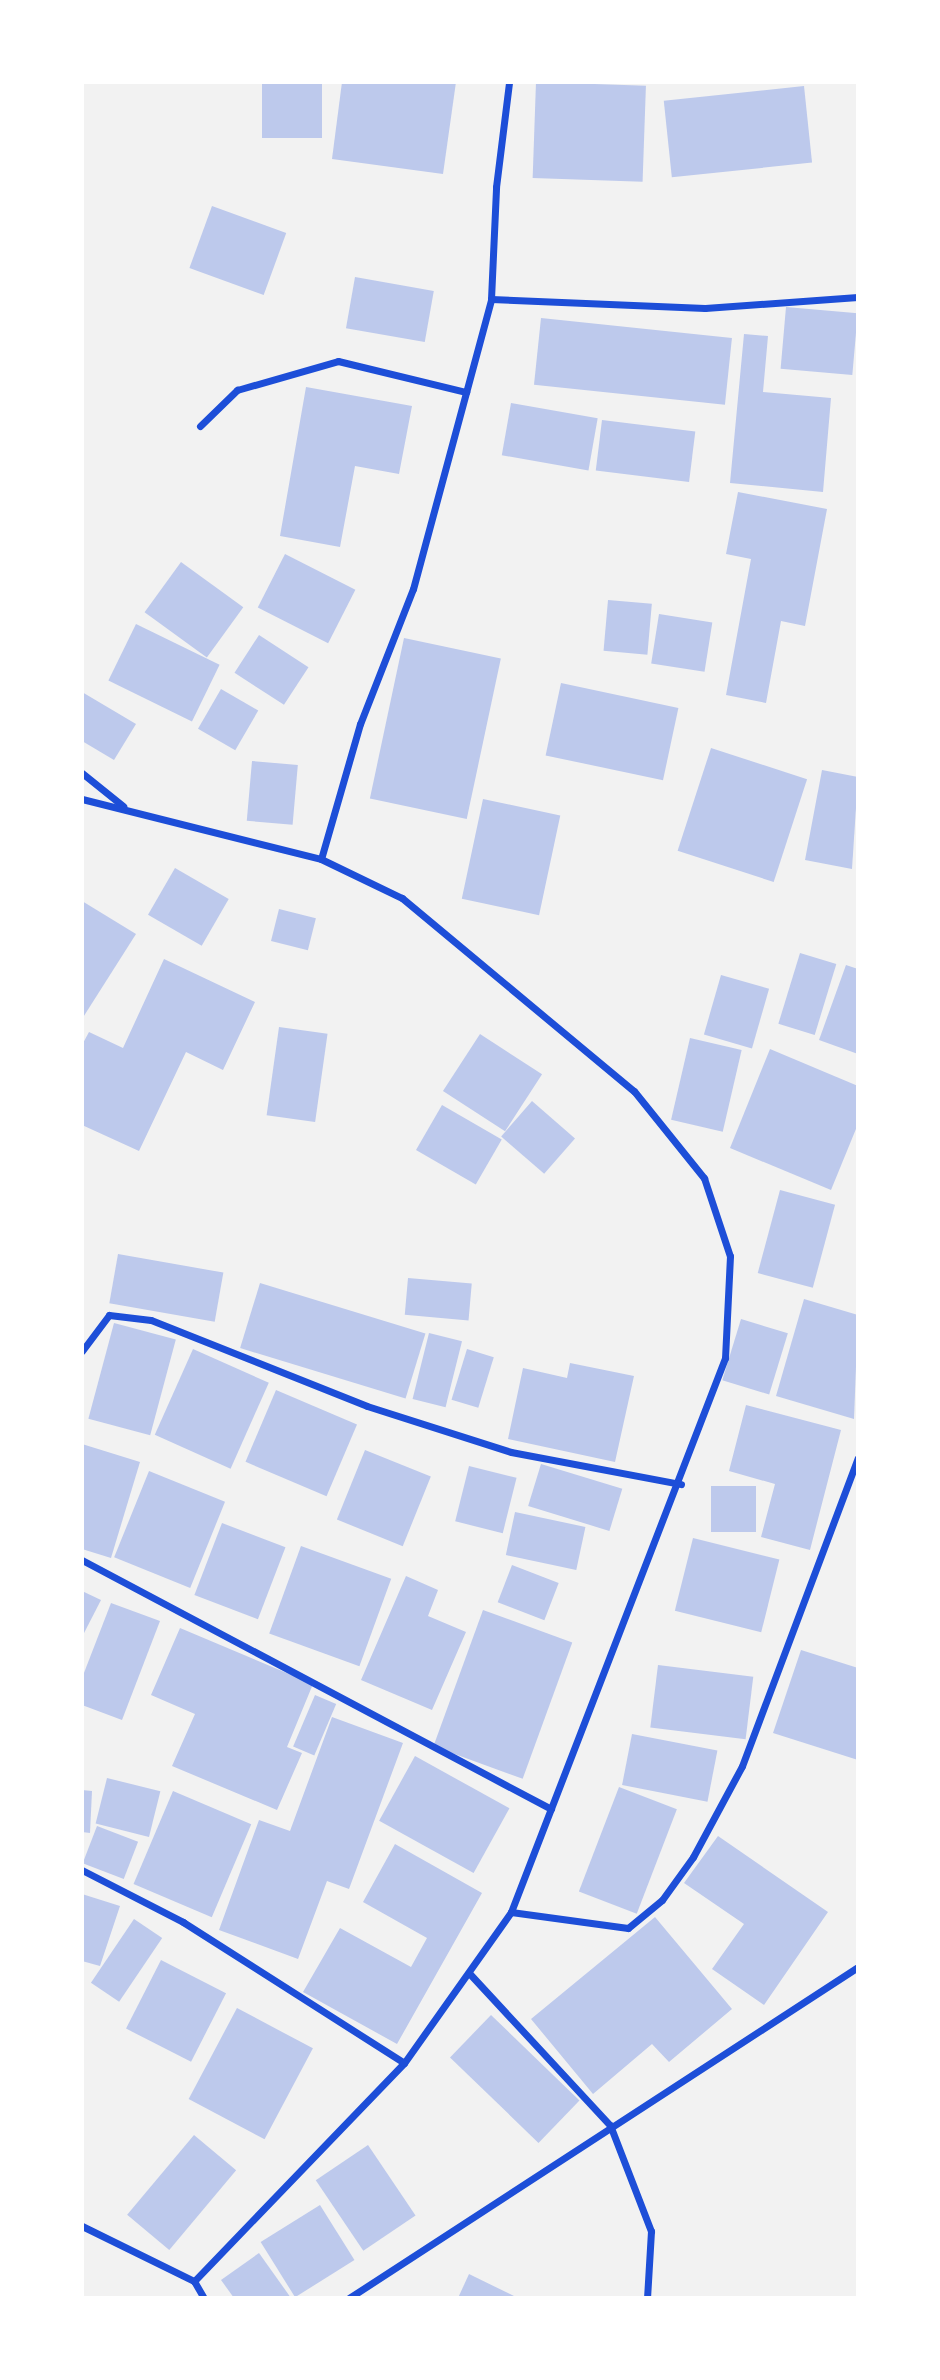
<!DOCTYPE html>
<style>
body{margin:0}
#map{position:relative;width:940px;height:2380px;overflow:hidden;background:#f2f2f2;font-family:"Archivo Narrow",sans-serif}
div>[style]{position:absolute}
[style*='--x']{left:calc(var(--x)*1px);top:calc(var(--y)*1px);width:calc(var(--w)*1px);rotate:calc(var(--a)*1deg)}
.building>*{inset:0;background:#bdc9ec;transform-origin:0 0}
.minor>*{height:7px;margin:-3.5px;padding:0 3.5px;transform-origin:3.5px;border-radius:3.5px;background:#1d4ed8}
span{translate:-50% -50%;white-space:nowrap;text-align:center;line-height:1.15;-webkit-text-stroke:5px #fff;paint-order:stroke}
.frame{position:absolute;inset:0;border:84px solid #fff;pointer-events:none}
</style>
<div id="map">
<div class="building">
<div style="left:262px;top:82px;width:60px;height:56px"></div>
<div style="clip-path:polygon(342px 82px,456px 82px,443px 174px,332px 159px)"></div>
<div style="left:536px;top:82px;width:110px;height:96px;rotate:2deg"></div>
<div style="left:804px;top:86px;width:77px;height:141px;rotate:84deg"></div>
<div style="left:212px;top:206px;width:79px;height:66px;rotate:20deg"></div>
<div style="left:355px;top:277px;width:80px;height:52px;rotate:10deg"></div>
<div style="left:786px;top:307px;width:72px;height:62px;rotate:5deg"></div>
<div style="left:541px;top:318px;width:192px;height:67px;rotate:6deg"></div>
<div style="clip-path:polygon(744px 334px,768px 336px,763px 392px,831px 398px,823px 492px,730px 483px)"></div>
<div style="clip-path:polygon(306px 387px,412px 406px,399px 474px,355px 466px,340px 547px,280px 536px)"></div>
<div style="left:511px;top:403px;width:88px;height:53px;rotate:10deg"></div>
<div style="left:602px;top:420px;width:94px;height:51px;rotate:7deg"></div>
<div style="clip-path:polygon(738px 492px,827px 509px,805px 626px,781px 621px,766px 703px,726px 695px,751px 559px,726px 554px)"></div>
<div style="left:285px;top:554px;width:79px;height:60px;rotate:27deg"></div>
<div style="left:181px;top:562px;width:77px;height:62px;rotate:36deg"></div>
<div style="left:608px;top:600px;width:44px;height:51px;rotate:5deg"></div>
<div style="left:659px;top:614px;width:54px;height:50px;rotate:9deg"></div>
<div style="left:136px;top:624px;width:93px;height:63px;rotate:26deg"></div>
<div style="left:259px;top:635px;width:59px;height:45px;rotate:33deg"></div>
<div style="left:404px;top:638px;width:99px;height:164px;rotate:12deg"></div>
<div style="left:561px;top:683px;width:120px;height:74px;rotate:12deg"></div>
<div style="left:221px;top:689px;width:43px;height:46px;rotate:30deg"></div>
<div style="clip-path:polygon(82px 692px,136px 724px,114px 760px,82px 741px)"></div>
<div style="left:711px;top:748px;width:101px;height:108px;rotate:18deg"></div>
<div style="left:252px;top:761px;width:46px;height:60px;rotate:5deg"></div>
<div style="clip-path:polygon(822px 770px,858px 777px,852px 869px,805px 860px)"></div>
<div style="left:483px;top:799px;width:79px;height:102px;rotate:12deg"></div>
<div style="left:175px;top:868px;width:62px;height:54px;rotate:30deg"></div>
<div style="clip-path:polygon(82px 901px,136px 934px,82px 1019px)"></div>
<div style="left:279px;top:909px;width:38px;height:33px;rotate:14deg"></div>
<div style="left:800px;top:953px;width:38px;height:74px;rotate:17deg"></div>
<div style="clip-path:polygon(164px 959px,255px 1002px,223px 1070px,186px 1052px,139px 1151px,82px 1125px,82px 1045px,89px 1032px,123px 1048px)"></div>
<div style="clip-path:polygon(846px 965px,858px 969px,858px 1054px,819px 1040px)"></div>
<div style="left:721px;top:975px;width:50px;height:62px;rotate:16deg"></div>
<div style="left:279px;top:1027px;width:49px;height:89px;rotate:8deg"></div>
<div style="left:480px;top:1034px;width:74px;height:68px;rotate:33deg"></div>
<div style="left:690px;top:1038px;width:53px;height:84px;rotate:13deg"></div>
<div style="clip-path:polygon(770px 1049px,858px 1086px,858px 1124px,831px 1190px,730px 1148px)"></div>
<div style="left:532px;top:1101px;width:57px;height:47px;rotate:41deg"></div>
<div style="left:442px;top:1105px;width:69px;height:52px;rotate:30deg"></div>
<div style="left:780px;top:1190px;width:57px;height:86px;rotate:15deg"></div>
<div style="left:118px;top:1254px;width:107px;height:50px;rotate:10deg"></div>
<div style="left:408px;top:1278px;width:64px;height:37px;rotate:5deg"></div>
<div style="left:260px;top:1283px;width:173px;height:68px;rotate:17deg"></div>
<div style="clip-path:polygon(804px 1299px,858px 1315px,854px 1419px,776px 1396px)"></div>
<div style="left:741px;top:1319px;width:49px;height:64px;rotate:17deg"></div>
<div style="left:114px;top:1323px;width:64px;height:99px;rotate:15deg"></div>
<div style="left:429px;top:1333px;width:34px;height:68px;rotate:14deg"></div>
<div style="left:193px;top:1349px;width:83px;height:94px;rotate:24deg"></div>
<div style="left:467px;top:1349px;width:28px;height:53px;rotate:17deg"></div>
<div style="clip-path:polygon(570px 1363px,634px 1376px,615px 1462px,508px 1439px,523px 1368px,567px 1378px)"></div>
<div style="left:276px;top:1390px;width:88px;height:78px;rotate:23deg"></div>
<div style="clip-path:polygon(746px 1405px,841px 1430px,810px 1550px,761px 1537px,775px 1484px,729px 1471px)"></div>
<div style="clip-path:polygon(82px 1444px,140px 1462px,111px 1558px,82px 1549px)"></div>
<div style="left:365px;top:1450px;width:71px;height:75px;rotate:22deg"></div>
<div style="left:541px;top:1464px;width:85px;height:44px;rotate:17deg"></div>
<div style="left:469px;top:1466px;width:49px;height:57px;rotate:14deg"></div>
<div style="left:149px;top:1471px;width:82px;height:93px;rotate:22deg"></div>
<div style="left:756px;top:1486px;width:46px;height:45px;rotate:90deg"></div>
<div style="left:515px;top:1512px;width:72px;height:44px;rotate:12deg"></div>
<div style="left:222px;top:1523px;width:68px;height:77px;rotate:21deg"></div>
<div style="left:693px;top:1538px;width:89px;height:75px;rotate:14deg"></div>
<div style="left:301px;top:1546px;width:96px;height:93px;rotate:20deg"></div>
<div style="left:512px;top:1565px;width:50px;height:40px;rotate:21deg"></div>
<div style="clip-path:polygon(406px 1576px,438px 1590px,428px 1616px,466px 1632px,432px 1710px,361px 1680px)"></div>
<div style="clip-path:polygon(82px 1591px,101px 1600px,82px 1637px)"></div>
<div style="clip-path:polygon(111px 1603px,160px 1621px,122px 1720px,82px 1705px,82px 1678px)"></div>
<div style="left:483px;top:1610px;width:95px;height:145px;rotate:20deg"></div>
<div style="clip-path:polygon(180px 1628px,313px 1684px,287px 1747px,302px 1753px,277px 1810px,172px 1766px,195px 1714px,151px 1695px)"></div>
<div style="clip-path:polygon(801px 1650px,858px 1668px,858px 1760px,773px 1733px)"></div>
<div style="left:658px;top:1665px;width:96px;height:63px;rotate:7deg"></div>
<div style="left:315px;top:1695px;width:23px;height:56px;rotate:23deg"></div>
<div style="clip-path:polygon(332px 1717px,403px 1743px,349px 1889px,327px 1881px,298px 1959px,219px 1930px,259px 1820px,290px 1831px)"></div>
<div style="left:632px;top:1734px;width:87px;height:52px;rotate:11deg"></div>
<div style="left:415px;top:1756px;width:108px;height:74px;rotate:29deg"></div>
<div style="left:107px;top:1778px;width:55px;height:47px;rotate:14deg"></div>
<div style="left:619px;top:1787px;width:62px;height:112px;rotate:21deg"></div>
<div style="clip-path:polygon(82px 1790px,92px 1791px,90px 1833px,82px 1832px)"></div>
<div style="left:173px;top:1791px;width:85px;height:101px;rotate:23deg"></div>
<div style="left:97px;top:1826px;width:44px;height:40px;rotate:21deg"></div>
<div style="clip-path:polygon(718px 1836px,828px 1912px,764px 2005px,712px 1969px,744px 1924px,684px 1883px)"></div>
<div style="clip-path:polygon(395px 1844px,482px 1893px,397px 2044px,303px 1992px,340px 1928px,411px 1967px,427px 1938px,363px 1902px)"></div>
<div style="clip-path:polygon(82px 1894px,120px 1906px,100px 1966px,82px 1961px)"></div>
<div style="clip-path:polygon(655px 1917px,732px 2009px,669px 2062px,652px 2044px,593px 2094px,531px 2019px)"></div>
<div style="left:134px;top:1919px;width:34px;height:77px;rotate:34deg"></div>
<div style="left:161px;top:1960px;width:73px;height:77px;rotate:27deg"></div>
<div style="left:237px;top:2008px;width:86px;height:103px;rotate:28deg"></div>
<div style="left:491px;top:2015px;width:123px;height:59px;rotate:44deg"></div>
<div style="left:194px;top:2135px;width:55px;height:104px;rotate:40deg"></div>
<div style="left:368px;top:2145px;width:85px;height:63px;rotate:56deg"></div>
<div style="left:320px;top:2205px;width:65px;height:70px;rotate:58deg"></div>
<div style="clip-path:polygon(259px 2253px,291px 2298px,234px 2298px,221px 2280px)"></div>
<div style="clip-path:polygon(469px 2274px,518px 2298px,458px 2298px)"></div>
</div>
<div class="minor">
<div style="--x:491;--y:299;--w:214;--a:2.4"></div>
<div style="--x:705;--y:308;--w:153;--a:-4.1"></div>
<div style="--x:200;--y:426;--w:52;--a:-44.2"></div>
<div style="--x:237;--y:390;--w:105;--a:-16"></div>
<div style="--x:338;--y:361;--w:132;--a:13.6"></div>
<div style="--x:82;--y:773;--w:53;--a:38.8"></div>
<div style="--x:82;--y:799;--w:246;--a:14.1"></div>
<div style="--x:321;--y:859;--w:90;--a:25.7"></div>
<div style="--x:402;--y:898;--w:302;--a:39.8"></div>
<div style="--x:634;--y:1091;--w:112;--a:51.2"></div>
<div style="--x:704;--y:1178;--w:82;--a:71.6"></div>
<div style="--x:730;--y:1256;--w:102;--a:92.8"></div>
<div style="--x:725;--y:1358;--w:594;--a:111.12"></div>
<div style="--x:511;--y:1912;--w:185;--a:125.3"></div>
<div style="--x:404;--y:2063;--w:303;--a:133.9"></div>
<div style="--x:194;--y:2281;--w:20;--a:60"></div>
<div style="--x:321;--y:859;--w:141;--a:-73.9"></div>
<div style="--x:360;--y:724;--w:145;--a:-68.6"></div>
<div style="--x:413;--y:589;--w:300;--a:-74.9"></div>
<div style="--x:491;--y:299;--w:112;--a:-87.4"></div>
<div style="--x:496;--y:187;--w:106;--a:-82.9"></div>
<div style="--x:82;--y:1351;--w:45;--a:-53.1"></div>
<div style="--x:109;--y:1315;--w:42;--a:6.8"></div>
<div style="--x:151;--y:1320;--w:232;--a:21.7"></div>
<div style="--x:367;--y:1406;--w:151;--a:17.7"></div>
<div style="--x:511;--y:1452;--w:173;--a:10.7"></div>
<div style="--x:82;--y:1560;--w:531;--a:27.96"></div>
<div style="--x:82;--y:1870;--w:114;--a:27.2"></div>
<div style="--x:183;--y:1922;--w:262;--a:32.5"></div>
<div style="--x:511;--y:1912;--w:118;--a:7.8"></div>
<div style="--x:628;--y:1928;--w:44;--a:-39.5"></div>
<div style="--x:662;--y:1900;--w:53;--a:-54.2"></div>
<div style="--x:693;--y:1857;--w:103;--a:-61.7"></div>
<div style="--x:742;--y:1766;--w:329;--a:-69.4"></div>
<div style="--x:469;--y:1973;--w:207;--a:47.2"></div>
<div style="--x:610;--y:2125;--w:114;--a:68.9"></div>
<div style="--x:651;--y:2231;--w:67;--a:93.4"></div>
<div style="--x:82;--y:2226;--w:125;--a:26.2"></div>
<div style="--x:349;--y:2298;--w:607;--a:-33.04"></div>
</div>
<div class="frame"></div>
</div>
